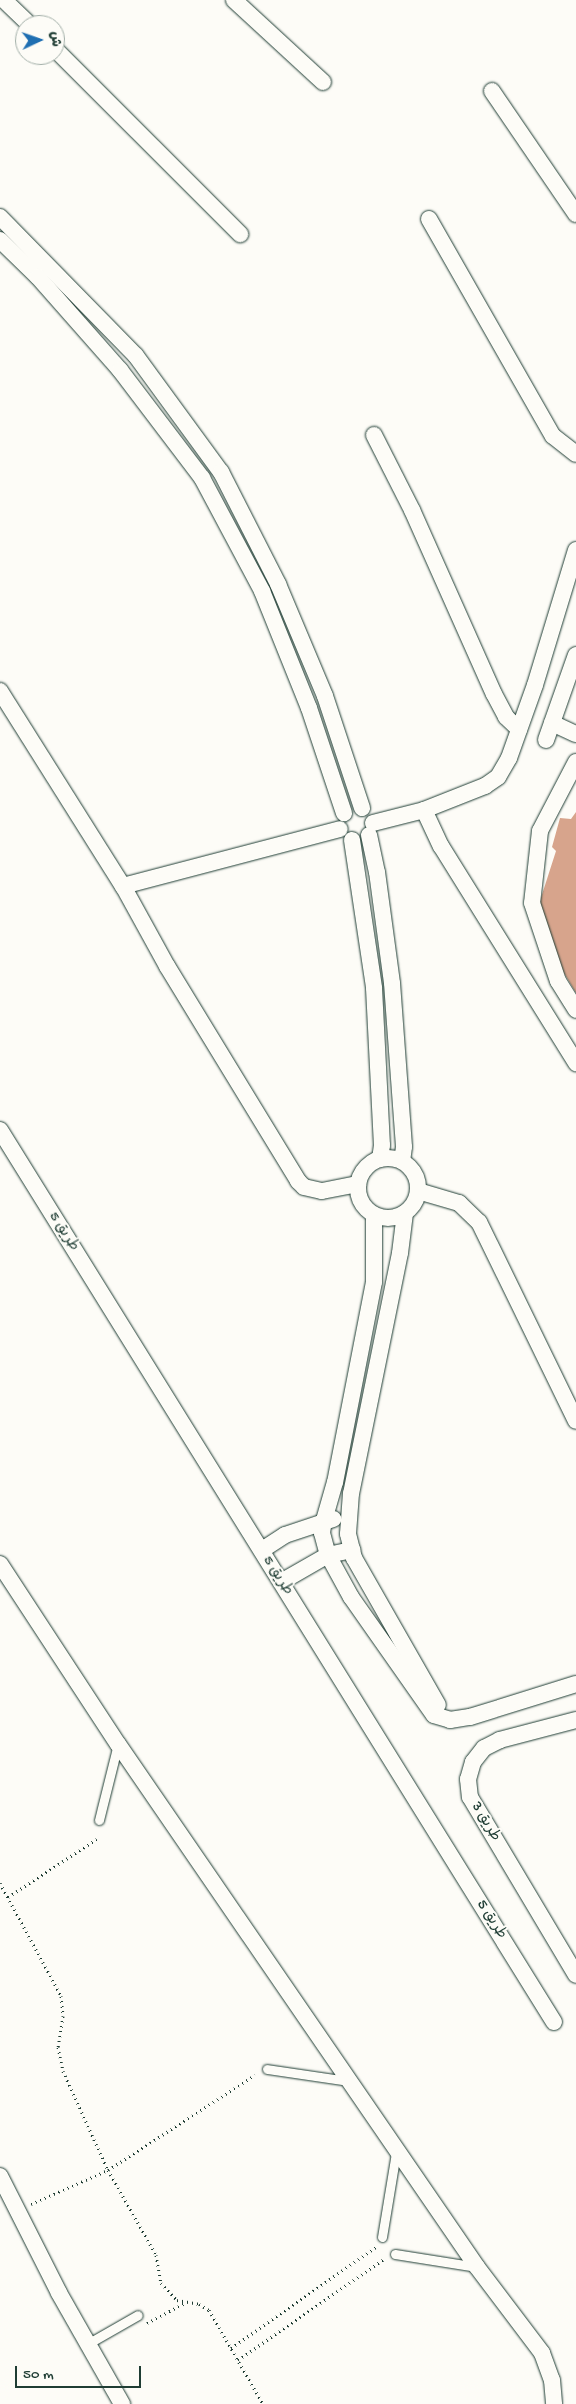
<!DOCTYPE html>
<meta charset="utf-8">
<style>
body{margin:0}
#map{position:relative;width:576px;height:2404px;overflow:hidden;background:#fdfcf7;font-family:"Gochi Hand","Playpen Sans Arabic",sans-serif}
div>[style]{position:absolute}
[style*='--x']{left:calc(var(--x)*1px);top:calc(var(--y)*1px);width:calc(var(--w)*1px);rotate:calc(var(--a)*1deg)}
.building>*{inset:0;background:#d7a48c}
.path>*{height:3px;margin-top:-1.5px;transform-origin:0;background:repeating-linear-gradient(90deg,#1f3d34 0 1px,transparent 0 5px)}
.roads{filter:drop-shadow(0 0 1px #1f3d34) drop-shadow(0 0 1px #1f3d34)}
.service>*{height:9px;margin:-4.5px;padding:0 4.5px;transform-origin:4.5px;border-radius:4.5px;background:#fdfcf7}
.minor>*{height:16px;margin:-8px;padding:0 8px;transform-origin:8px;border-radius:8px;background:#fdfcf7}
.minor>.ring{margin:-8px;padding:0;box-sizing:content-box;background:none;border:16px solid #fdfcf7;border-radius:50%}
span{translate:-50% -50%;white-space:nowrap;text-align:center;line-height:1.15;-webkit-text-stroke:4px #fdfcf7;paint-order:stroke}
.street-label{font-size:15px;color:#1f3d34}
.north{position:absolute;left:15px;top:15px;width:50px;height:50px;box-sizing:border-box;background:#fdfcf7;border:1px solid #a4b0a9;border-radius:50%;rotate:87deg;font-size:14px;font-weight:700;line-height:20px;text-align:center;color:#1f3d34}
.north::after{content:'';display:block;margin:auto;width:18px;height:22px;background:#1f6fb2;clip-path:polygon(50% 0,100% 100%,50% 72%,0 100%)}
.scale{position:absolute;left:15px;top:2366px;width:126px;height:22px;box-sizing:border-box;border:2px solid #1f3d34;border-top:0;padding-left:6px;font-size:15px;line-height:18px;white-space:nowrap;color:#1f3d34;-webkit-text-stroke:4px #fdfcf7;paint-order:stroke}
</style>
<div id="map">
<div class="building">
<div style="clip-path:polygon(576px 812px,576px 993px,548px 947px,538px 907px,556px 851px,552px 847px,560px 818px,571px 819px)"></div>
</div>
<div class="path">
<div style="--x:0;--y:1883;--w:128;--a:61.6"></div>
<div style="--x:61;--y:1996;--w:20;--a:84"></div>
<div style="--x:63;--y:2016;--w:31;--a:99"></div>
<div style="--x:58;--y:2047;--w:25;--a:78"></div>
<div style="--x:63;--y:2071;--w:109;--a:65.6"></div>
<div style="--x:108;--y:2170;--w:98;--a:60.5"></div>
<div style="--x:156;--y:2255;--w:28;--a:80"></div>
<div style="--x:161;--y:2283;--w:23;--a:47"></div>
<div style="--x:177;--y:2300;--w:22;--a:10"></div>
<div style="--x:199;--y:2304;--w:12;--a:31"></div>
<div style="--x:209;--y:2310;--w:108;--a:60.1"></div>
<div style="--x:8;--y:1897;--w:106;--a:-33.1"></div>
<div style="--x:31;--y:2204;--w:84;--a:-23.8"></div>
<div style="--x:108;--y:2170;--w:175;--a:-32.9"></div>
<div style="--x:147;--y:2323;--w:43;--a:-27.8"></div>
<div style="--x:231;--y:2348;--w:177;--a:-34.9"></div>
<div style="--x:238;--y:2360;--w:178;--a:-34.7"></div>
</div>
<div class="roads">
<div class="service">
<div style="--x:99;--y:1820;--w:78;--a:-76"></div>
<div style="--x:267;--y:2069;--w:82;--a:8.4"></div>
<div style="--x:382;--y:2237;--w:86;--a:-80.6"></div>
<div style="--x:395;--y:2254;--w:83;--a:9"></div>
<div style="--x:89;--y:2343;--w:56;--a:-29.7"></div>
</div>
<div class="minor">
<div style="--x:4;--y:0;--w:36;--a:44"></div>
<div style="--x:234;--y:0;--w:121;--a:42.7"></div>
<div style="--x:55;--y:49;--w:262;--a:45"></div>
<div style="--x:492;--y:91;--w:149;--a:55.7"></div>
<div style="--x:0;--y:217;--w:194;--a:45.6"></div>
<div style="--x:136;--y:356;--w:144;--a:53.8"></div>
<div style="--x:221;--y:472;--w:126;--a:63"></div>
<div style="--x:278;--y:584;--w:121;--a:67.2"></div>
<div style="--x:325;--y:696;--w:118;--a:71.7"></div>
<div style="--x:429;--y:219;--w:250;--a:60.3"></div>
<div style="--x:553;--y:436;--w:29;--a:38"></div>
<div style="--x:0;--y:240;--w:53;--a:44.2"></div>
<div style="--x:38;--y:277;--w:124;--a:48.6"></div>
<div style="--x:120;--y:370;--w:136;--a:52.8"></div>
<div style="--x:202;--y:478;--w:128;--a:62"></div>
<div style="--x:262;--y:591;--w:126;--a:68.1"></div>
<div style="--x:309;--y:708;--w:111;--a:71.6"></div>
<div style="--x:374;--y:435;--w:84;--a:63.1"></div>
<div style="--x:412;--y:510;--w:201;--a:66"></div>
<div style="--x:494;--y:694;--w:26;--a:62"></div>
<div style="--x:506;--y:717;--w:18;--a:43"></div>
<div style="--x:0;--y:691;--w:231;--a:57.8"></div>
<div style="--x:123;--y:886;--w:91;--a:61.2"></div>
<div style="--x:167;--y:966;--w:252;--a:58.6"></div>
<div style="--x:298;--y:1181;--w:8;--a:45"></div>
<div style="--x:304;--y:1187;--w:18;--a:13"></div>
<div style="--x:322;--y:1191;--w:37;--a:-11"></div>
<div style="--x:552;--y:723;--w:26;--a:25"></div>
<div style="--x:546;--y:740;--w:90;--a:-70.6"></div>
<div style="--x:576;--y:762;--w:78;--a:117.6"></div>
<div style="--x:540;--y:831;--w:72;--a:96.3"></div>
<div style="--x:532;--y:903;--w:82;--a:71.6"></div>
<div style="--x:558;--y:981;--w:34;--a:58"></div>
<div style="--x:424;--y:810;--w:40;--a:65"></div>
<div style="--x:441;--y:846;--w:256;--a:58.1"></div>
<div style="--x:373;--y:823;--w:53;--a:-14.3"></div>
<div style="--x:424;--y:810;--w:66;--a:-21.5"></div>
<div style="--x:485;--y:786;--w:16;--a:-35"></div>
<div style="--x:498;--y:777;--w:22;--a:-60"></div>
<div style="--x:509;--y:758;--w:77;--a:-70.4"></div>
<div style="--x:535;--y:685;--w:141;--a:-73.1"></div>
<div style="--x:369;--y:835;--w:38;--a:78"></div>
<div style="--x:377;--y:872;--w:112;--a:82.3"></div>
<div style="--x:392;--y:983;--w:164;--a:85.8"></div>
<div style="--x:404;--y:1147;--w:14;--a:98"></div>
<div style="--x:352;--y:840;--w:150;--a:81.5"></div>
<div style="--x:374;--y:988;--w:157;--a:87.1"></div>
<div style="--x:382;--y:1145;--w:14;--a:98"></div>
<div style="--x:123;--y:886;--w:224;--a:-14.7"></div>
<div style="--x:0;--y:1130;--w:1050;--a:58.16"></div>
<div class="ring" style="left:358px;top:1158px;width:44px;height:44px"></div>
<div style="--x:418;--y:1191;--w:43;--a:16.3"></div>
<div style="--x:459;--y:1203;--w:28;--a:44"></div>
<div style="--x:479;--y:1222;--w:221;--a:64"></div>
<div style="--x:405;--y:1213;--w:40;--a:97.1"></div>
<div style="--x:400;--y:1253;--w:245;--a:101.5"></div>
<div style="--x:351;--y:1493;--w:41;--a:94.2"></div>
<div style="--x:348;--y:1534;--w:25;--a:76"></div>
<div style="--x:354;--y:1558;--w:169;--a:60.3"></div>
<div style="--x:374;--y:1215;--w:67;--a:90"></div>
<div style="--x:374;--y:1282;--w:204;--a:101"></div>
<div style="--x:335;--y:1482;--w:40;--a:106"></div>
<div style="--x:324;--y:1520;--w:13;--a:99"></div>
<div style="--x:322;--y:1533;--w:23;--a:75"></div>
<div style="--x:328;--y:1555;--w:48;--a:61.3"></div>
<div style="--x:351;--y:1597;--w:144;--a:54.9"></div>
<div style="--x:434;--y:1715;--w:17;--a:17"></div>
<div style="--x:450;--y:1720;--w:20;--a:-9"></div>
<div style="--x:470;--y:1717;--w:111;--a:-17.3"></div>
<div style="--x:262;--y:1550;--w:27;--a:-33"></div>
<div style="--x:285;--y:1535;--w:51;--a:-18.4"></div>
<div style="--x:0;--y:1564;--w:215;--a:56.8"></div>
<div style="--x:118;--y:1744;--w:634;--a:55.53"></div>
<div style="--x:477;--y:2267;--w:108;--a:52.9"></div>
<div style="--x:542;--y:2353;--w:29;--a:70"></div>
<div style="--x:552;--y:2380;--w:24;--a:85"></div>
<div style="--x:281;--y:1582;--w:54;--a:-29.9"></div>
<div style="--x:328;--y:1555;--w:25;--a:-12"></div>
<div style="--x:576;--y:1720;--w:79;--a:165.3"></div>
<div style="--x:500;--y:1740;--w:18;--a:153"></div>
<div style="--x:484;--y:1748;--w:18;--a:128"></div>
<div style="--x:473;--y:1762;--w:18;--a:106"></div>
<div style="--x:468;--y:1779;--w:18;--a:84"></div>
<div style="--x:470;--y:1797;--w:207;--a:59.2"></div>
<div style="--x:0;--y:2176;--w:131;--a:63.2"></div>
<div style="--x:59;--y:2293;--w:128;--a:60.4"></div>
</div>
</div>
<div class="street-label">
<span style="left:63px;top:1232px;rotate:58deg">طريق 5</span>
<span style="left:277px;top:1576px;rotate:58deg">طريق 5</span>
<span style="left:485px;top:1822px;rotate:60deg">طريق 3</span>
<span style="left:491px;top:1920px;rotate:58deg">طريق 5</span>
</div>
<div class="north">ش</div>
<div class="scale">50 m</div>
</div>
